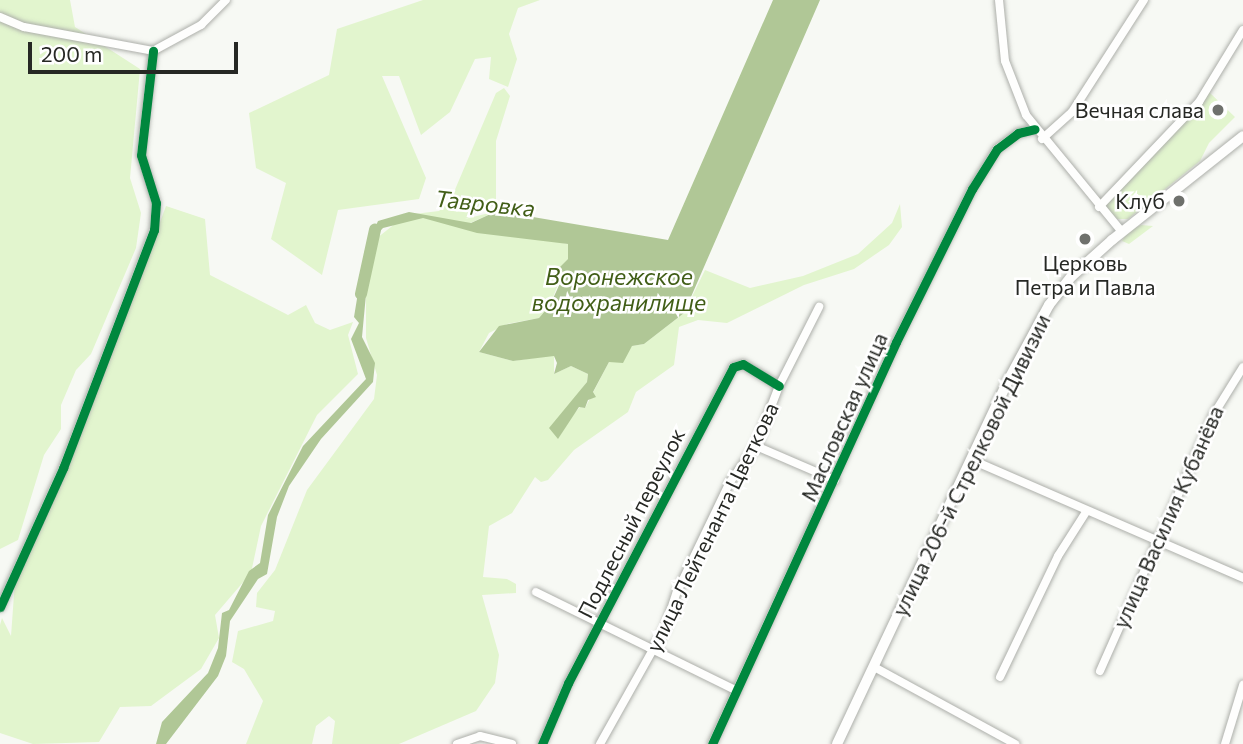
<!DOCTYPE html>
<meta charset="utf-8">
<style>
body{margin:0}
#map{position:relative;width:1243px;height:744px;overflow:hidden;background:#f7f9f4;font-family:Commissioner,sans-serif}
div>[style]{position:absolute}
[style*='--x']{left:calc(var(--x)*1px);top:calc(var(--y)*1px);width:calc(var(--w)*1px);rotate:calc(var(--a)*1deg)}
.green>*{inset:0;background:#e2f5ce}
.water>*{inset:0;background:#b0c796}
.river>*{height:12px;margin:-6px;padding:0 6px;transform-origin:6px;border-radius:6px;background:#b0c796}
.roads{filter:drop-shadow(0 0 2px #adafaa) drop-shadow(0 0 2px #adafaa)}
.minor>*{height:8px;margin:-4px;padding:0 4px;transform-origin:4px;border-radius:4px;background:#fefefd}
.secondary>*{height:10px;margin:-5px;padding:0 5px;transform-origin:5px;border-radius:5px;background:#fefefd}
.cycleway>*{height:9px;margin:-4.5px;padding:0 4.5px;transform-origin:4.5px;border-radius:4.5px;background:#00873e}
.dots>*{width:19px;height:19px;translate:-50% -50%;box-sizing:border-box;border:4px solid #fff;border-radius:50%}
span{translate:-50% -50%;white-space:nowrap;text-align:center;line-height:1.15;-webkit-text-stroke:5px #fff;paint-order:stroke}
.poi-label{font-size:21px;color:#262824}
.right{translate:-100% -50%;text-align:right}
.street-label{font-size:21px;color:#262824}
.water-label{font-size:23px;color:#415e17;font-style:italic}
.scale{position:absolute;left:28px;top:42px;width:210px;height:32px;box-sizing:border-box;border:4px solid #262824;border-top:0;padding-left:9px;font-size:21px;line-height:24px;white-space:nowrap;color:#262824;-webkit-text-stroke:5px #fff;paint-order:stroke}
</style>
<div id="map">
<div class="green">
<div style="clip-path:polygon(0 0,70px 0,75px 27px,140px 69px,130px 178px,141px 213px,136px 248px,91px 354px,76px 370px,61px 405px,61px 429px,44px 455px,18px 540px,0 549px)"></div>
<div style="clip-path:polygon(423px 0,540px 0,518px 8px,509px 34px,517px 59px,508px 87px,489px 79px,491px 57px,475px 59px,450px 112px,421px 135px,399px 76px,382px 76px,426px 178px,419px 199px,338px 210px,322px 275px,271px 239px,286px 183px,256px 168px,249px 113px,329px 75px,337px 29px)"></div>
<div style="clip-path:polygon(504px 88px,510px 96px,496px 141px,496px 204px,465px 219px,497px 211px,468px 224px,568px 244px,568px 259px,550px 305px,539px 318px,507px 324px,489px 333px,479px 352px,513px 361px,554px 355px,554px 374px,571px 366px,588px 374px,587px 382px,575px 398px,558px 439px,570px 418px,580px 407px,585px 408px,609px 362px,632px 346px,644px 344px,684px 313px,705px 270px,750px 288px,803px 276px,858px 254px,892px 223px,900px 204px,902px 227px,889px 245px,854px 269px,804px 285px,727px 323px,698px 320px,679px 327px,674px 365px,636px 392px,628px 412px,574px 450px,548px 480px,541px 482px,535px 477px,512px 513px,489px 526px,483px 577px,507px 579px,516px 584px,516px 593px,482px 595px,499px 655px,495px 683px,476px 711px,399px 744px,332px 744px,335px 721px,329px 716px,316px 726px,312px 744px,246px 744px,263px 701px,244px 669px,232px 662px,238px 631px,273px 621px,275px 611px,256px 607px,257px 593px,275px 570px,307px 490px,374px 399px,377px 375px,366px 338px,366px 273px,372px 242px,406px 215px,439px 211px,451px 199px,496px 93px)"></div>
<div style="clip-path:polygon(1209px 92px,1235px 117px,1209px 143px,1200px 161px,1128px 219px,1117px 219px,1103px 206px)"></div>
<div style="clip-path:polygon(166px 206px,205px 219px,210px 275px,288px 315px,306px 305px,315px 323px,330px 330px,353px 322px,348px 335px,358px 374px,317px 415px,261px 526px,251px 573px,215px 615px,219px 638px,201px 669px,151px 706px,120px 707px,99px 742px,33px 744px,0 733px,0 625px,2px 618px,11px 636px,15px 581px,82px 432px)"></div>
<div style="clip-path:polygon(1141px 225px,1153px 226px,1129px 244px,1122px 241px,1127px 232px)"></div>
</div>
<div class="water">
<div style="clip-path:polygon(773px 0,820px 0,684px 313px,644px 344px,632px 346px,623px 363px,609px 362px,593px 392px,596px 397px,588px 400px,585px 408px,579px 407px,558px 439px,549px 428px,587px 382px,588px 374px,571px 366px,554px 374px,557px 363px,554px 356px,513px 361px,479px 352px,499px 326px,539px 318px,550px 305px,562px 279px,558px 269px,568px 259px,568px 244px,477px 233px,423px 218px,383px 228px,371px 241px,362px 337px,375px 363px,373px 382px,321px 439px,289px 486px,277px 517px,267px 574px,258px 579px,230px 621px,226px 656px,218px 676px,166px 744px,156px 744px,162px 722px,208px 673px,218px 648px,222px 613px,229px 610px,249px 571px,260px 563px,268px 515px,303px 446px,366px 379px,351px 339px,359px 323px,354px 317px,365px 250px,378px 221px,409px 212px,471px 223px,497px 211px,668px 240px)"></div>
</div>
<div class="river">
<div style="--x:361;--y:294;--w:66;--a:-77.7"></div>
</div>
<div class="roads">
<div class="minor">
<div style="--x:999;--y:0;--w:61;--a:84.4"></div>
<div style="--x:1005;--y:61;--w:58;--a:68.7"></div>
<div style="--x:1026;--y:115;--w:151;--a:50.6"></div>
<div style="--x:0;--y:17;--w:26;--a:23"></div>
<div style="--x:24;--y:27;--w:131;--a:10.5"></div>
<div style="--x:153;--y:51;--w:55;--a:-28.4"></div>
<div style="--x:201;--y:25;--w:35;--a:-45"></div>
<div style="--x:1042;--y:139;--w:40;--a:-42"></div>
<div style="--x:1072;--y:112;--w:133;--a:-57.3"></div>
<div style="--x:1099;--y:207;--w:145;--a:-46.4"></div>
<div style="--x:1199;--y:102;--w:84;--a:-58.6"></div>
<div style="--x:756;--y:446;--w:86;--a:23.3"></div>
<div style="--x:972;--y:460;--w:296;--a:23.5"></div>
<div style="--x:536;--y:592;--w:224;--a:26.2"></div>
<div style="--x:0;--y:607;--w:153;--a:-65.6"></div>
<div style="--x:63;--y:468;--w:255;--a:-69.1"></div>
<div style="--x:154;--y:230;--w:27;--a:-86"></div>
<div style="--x:156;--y:203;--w:50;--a:-107.4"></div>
<div style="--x:141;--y:155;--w:105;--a:-83.4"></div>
<div style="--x:874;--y:667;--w:161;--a:28.6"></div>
<div style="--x:1100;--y:671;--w:281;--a:-66.1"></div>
<div style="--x:1214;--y:414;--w:55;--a:-58.3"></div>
<div style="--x:1000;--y:677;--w:134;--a:-64.4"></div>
<div style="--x:1058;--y:556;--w:52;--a:-57.5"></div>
<div style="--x:457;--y:744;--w:24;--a:-19"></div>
<div style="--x:480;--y:736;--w:33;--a:14"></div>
<div style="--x:542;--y:744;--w:66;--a:-66.9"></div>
<div style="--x:568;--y:683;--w:356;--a:-62.4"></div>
<div style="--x:733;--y:367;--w:10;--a:-17"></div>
<div style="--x:743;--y:364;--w:42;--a:31.4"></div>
<div style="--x:600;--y:744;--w:133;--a:-60.7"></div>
<div style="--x:665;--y:628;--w:38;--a:-72"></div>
<div style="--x:677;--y:592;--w:122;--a:-64.3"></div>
<div style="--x:730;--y:482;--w:44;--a:-54.2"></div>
<div style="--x:756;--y:446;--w:64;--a:-69"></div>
<div style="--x:779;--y:386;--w:89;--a:-63.1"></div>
<div style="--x:712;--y:744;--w:442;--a:-65.4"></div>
<div style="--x:896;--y:342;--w:171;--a:-63.6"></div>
<div style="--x:972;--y:189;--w:47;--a:-58"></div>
<div style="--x:997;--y:149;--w:26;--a:-37"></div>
<div style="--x:1018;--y:133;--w:17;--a:-13"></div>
<div style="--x:1225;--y:744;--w:62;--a:-73"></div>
</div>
<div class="secondary">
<div style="--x:837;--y:744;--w:403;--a:-64.8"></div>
<div style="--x:1009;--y:379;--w:84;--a:-61.6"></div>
<div style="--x:1049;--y:305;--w:37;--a:-52"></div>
<div style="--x:1072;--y:276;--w:54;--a:-42"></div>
<div style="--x:1112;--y:240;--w:167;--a:-38.4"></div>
</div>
</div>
<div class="cycleway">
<div style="--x:0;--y:607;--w:153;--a:-65.6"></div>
<div style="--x:63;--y:468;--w:255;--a:-69.1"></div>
<div style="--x:154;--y:230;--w:27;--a:-86"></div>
<div style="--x:156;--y:203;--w:50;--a:-107.4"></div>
<div style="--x:141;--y:155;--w:105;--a:-83.4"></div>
<div style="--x:542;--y:744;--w:66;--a:-66.9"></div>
<div style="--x:568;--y:683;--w:356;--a:-62.4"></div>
<div style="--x:733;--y:367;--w:10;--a:-17"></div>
<div style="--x:743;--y:364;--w:42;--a:31.4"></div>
<div style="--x:712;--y:744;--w:442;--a:-65.4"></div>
<div style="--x:896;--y:342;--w:171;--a:-63.6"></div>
<div style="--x:972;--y:189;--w:47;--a:-58"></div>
<div style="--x:997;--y:149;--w:26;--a:-37"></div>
<div style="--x:1018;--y:133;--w:17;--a:-13"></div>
</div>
<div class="dots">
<div style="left:1218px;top:110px;background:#6f716d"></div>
<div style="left:1179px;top:201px;background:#6f716d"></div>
<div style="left:1085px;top:239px;background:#6f716d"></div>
</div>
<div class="poi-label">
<span class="right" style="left:1204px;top:110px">Вечная слава</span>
<span class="right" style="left:1165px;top:201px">Клуб</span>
<span style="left:1085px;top:275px">Церковь<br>Петра и Павла</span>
</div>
<div class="street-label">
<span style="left:844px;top:417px;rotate:-66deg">Масловская улица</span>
<span style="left:971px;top:465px;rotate:-64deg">улица 206-й Стрелковой Дивизии</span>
<span style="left:1168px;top:517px;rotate:-66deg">улица Василия Кубанёва</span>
<span style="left:631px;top:523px;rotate:-63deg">Подлесный переулок</span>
<span style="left:712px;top:527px;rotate:-64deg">улица Лейтенанта Цветкова</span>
</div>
<div class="water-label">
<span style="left:485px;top:203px;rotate:6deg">Тавровка</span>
<span style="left:619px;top:289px">Воронежское<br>водохранилище</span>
</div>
<div class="scale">200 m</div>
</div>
